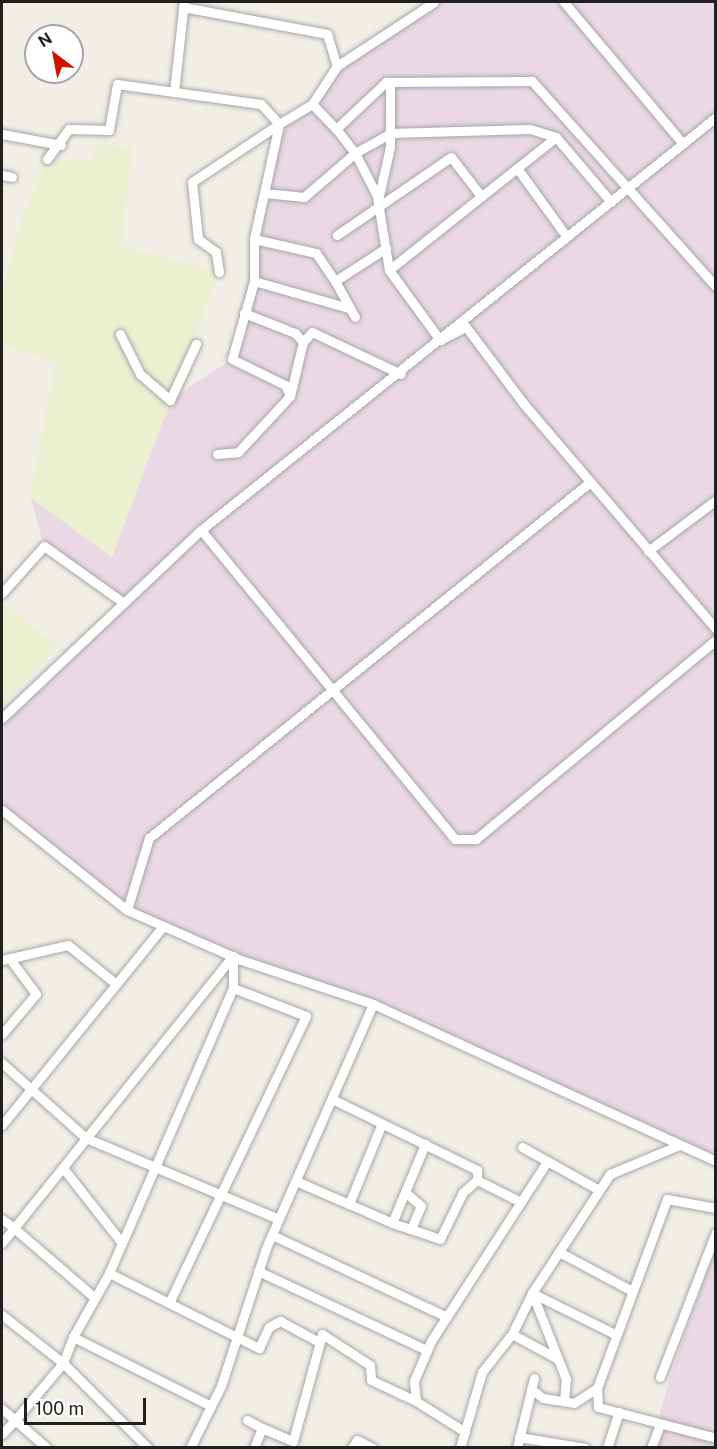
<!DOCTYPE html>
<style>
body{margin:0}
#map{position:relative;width:717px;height:1449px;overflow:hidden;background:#f1eee6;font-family:"Public Sans",sans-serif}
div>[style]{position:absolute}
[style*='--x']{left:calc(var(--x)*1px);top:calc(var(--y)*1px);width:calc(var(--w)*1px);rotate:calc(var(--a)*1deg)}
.industrial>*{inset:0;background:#ead8e5}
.farmland>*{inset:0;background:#ebf0d1}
.roads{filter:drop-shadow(0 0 2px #a7a7a7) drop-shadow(0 0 2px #a7a7a7)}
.minor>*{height:9px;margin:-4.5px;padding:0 4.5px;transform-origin:4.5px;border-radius:4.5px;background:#fff}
span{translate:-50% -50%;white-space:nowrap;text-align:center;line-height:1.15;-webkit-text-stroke:6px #fff;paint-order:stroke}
.frame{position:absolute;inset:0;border:3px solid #202020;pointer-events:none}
.north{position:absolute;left:24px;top:24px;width:60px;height:60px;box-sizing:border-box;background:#fff;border:2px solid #a6a6a6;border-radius:50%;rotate:328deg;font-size:16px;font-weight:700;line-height:24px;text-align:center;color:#202020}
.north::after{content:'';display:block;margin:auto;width:21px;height:27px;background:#d01200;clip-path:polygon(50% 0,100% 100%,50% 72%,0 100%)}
.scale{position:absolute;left:24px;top:1398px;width:122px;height:27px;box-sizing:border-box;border:3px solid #202020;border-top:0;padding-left:8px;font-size:18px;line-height:21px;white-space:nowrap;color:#202020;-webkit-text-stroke:4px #fff;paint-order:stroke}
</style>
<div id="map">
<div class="industrial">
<div style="clip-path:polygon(434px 2px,715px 2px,715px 1156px,115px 901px,2px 810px,2px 718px,123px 603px,44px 546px,30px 497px,112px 557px,170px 400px,232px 359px,279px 124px,312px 104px,337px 66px)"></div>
<div style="clip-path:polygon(715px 1248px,715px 1447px,651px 1448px,670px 1377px)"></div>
</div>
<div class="farmland">
<div style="clip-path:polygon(97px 145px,132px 147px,121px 246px,219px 272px,112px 557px,30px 497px,56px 362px,2px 345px,2px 292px,19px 227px,47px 159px,91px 161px)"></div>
<div style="clip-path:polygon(2px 603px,58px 646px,2px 707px)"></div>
</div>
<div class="roads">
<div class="minor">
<div style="--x:564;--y:2;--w:185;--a:50"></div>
<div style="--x:183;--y:7;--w:147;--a:10.6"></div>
<div style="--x:327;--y:34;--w:34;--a:73"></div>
<div style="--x:337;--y:66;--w:45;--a:123.3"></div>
<div style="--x:337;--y:66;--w:116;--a:-33.4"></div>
<div style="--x:174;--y:92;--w:91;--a:-83.7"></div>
<div style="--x:2;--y:134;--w:60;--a:10.6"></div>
<div style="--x:47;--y:159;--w:37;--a:-54"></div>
<div style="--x:69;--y:129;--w:40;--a:1.4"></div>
<div style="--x:109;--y:130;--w:47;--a:-80.1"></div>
<div style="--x:117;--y:84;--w:145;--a:7.9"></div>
<div style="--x:261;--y:104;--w:27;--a:48"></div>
<div style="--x:279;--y:124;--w:39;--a:-31"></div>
<div style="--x:312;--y:104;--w:35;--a:46"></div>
<div style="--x:517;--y:168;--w:85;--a:54.1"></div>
<div style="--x:2;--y:175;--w:10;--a:11"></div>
<div style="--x:264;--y:193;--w:40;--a:5.7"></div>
<div style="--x:304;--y:197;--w:67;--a:-40.8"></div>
<div style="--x:355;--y:153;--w:48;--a:62.9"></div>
<div style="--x:377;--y:196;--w:75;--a:80.8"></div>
<div style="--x:389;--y:270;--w:87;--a:53.9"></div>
<div style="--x:440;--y:340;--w:29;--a:-27"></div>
<div style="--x:466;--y:327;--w:95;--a:53.1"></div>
<div style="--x:523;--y:403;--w:297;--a:49.5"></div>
<div style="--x:378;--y:200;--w:54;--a:-77.2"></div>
<div style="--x:390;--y:147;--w:65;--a:-90"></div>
<div style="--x:611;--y:202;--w:85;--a:-130.2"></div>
<div style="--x:556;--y:137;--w:28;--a:-163"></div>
<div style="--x:529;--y:129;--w:138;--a:178.3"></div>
<div style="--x:391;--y:133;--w:41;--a:150.9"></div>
<div style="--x:355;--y:153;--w:31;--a:-128"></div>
<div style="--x:336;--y:129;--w:69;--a:-43.2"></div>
<div style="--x:386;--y:82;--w:146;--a:-0.4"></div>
<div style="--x:532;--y:81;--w:276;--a:48.2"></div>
<div style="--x:337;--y:235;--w:138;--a:-34.4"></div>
<div style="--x:451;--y:157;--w:49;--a:52.4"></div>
<div style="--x:254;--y:239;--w:64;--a:12.7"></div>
<div style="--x:316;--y:253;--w:34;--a:56"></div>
<div style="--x:335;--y:281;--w:61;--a:-32.9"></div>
<div style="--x:389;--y:270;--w:213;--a:-38.5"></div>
<div style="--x:219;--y:272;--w:20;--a:-99"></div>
<div style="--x:216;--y:252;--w:22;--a:-144"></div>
<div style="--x:198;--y:239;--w:57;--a:-96"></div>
<div style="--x:192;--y:182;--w:105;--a:-33.7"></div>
<div style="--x:254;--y:281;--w:99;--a:15.9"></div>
<div style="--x:335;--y:281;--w:41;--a:60.9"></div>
<div style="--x:244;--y:313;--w:55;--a:21.4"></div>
<div style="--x:295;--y:333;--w:12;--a:48"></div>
<div style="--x:303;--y:342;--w:13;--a:-48"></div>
<div style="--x:312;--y:332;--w:98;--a:25.3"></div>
<div style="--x:120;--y:334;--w:45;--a:63.4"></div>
<div style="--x:140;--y:374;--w:40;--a:41"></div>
<div style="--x:170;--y:400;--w:62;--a:-65.1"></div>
<div style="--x:290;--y:396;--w:56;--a:-76.5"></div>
<div style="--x:217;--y:454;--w:21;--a:-5"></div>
<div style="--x:238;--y:452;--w:76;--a:-47.1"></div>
<div style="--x:290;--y:396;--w:12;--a:-114"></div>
<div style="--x:285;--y:385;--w:59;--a:-153.9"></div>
<div style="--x:232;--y:359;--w:81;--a:-74.2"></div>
<div style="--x:254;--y:281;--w:42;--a:-90"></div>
<div style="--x:254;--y:239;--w:118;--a:-77.7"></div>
<div style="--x:201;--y:530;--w:400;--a:50.6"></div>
<div style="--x:455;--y:839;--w:21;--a:0"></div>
<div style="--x:476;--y:839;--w:312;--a:-39.7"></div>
<div style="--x:648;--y:551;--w:85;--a:-36.9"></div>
<div style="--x:2;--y:593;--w:63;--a:-48.2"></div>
<div style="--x:44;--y:546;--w:98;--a:35.5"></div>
<div style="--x:2;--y:718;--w:274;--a:-43.4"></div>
<div style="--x:201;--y:530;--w:660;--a:-38.73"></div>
<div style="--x:2;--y:810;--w:160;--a:38.7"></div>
<div style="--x:127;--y:910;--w:124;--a:23.7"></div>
<div style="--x:241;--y:960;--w:139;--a:18.4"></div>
<div style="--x:373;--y:1004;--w:377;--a:24.6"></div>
<div style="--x:127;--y:910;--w:75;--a:-73"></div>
<div style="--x:149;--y:838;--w:567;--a:-38.91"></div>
<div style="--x:2;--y:960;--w:68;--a:-12.8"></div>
<div style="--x:68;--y:945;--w:62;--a:39.1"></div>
<div style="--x:2;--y:1034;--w:52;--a:-49.6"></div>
<div style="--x:36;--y:994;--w:44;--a:-126.6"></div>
<div style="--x:2;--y:1063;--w:113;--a:41.8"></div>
<div style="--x:86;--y:1138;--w:209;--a:22.8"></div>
<div style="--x:332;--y:1099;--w:161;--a:26.1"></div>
<div style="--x:477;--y:1170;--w:10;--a:90"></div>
<div style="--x:477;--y:1180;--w:18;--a:139"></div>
<div style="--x:463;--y:1192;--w:52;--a:116.1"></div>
<div style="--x:440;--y:1239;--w:31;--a:-161"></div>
<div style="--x:2;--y:1125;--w:256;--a:-51"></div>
<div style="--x:522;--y:1147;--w:88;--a:29.2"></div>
<div style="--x:63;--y:1168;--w:95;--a:51.8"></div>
<div style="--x:477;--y:1180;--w:49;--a:26.6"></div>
<div style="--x:296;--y:1181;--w:58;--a:23.5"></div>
<div style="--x:349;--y:1204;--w:87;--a:-67.8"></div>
<div style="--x:349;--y:1204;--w:47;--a:23.8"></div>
<div style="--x:392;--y:1223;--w:86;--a:-67.3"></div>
<div style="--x:716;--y:1208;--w:50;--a:-169.6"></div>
<div style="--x:667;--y:1199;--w:202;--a:110.3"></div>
<div style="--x:597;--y:1388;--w:19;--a:87"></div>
<div style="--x:598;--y:1407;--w:122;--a:14.7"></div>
<div style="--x:2;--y:1219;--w:15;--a:37"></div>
<div style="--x:14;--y:1228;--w:19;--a:129"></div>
<div style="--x:392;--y:1223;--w:20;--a:18"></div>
<div style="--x:411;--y:1229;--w:25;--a:-67"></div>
<div style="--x:421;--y:1206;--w:21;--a:-139"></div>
<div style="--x:272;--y:1235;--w:193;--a:25.1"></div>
<div style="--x:559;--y:1252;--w:83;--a:28.1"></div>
<div style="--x:258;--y:1271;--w:187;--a:25.1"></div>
<div style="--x:109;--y:1273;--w:311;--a:-66.5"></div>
<div style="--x:233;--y:988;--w:32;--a:-90"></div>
<div style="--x:95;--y:1298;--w:107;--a:-139.2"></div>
<div style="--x:14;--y:1228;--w:349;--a:-51.2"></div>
<div style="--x:169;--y:1303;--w:318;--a:-64.5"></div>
<div style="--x:306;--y:1016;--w:78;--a:-159"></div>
<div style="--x:2;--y:1315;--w:78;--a:38.2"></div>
<div style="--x:63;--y:1363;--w:75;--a:130.1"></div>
<div style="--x:15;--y:1420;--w:43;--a:41.2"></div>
<div style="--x:512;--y:1334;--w:52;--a:28.5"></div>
<div style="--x:73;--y:1337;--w:28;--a:111"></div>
<div style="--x:63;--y:1363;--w:120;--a:45"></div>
<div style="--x:660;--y:1377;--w:155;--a:-68.9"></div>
<div style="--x:531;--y:1389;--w:15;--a:37"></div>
<div style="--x:543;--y:1398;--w:31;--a:9"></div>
<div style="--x:574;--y:1403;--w:27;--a:-33"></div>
<div style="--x:564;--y:1401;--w:22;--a:-85"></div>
<div style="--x:566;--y:1379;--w:92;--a:-111.6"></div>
<div style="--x:532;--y:1293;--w:93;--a:26.3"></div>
<div style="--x:211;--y:1406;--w:154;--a:-153.4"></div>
<div style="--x:73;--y:1337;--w:73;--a:-60.6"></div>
<div style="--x:109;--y:1273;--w:168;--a:26.6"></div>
<div style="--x:259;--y:1348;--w:23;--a:-65"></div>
<div style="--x:269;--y:1327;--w:13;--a:-29"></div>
<div style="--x:280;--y:1321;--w:44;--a:28.3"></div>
<div style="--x:2;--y:1409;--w:17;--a:40"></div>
<div style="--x:15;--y:1420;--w:19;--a:133"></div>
<div style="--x:247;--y:1420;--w:17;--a:28"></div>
<div style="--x:262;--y:1428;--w:22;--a:112"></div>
<div style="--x:262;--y:1428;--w:34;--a:23"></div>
<div style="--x:293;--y:1441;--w:111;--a:-74.8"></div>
<div style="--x:322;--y:1334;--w:57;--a:32.9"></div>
<div style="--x:370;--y:1365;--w:15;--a:86"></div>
<div style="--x:371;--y:1380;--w:50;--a:25"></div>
<div style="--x:465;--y:1432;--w:58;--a:-147.7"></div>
<div style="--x:416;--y:1401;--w:20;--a:-96"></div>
<div style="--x:414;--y:1381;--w:43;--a:-67"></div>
<div style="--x:431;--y:1341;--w:213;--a:-57.1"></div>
<div style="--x:519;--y:1437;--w:67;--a:9.5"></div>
<div style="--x:190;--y:1448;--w:69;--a:-63.4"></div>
<div style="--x:221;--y:1386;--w:145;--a:-71.9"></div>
<div style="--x:266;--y:1248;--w:266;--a:-66.3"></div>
<div style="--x:352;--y:1448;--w:9;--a:-58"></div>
<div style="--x:357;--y:1440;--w:18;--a:27"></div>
<div style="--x:460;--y:1448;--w:79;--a:-73.9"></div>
<div style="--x:482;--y:1372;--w:48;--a:-51.7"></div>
<div style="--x:512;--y:1334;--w:46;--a:-64"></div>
<div style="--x:532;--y:1293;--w:142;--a:-56.8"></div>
<div style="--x:610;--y:1174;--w:73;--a:-22.7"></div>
<div style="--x:517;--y:1448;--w:72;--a:-76.3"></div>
<div style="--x:607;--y:1448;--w:38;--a:-72"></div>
<div style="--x:651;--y:1448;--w:26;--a:-69"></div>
</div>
</div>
<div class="frame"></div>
<div class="north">N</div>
<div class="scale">100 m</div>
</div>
